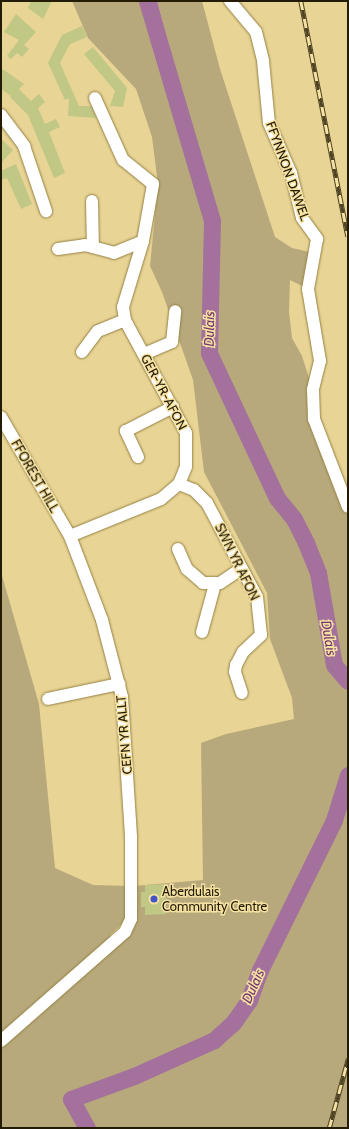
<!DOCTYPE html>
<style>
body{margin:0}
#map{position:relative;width:349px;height:1129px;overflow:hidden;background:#e8d495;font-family:Cabin,sans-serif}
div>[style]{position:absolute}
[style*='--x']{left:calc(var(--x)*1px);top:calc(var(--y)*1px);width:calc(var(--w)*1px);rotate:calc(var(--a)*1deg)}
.green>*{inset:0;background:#b8a97c}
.water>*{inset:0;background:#a3719b}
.river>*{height:17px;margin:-8.5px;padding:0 8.5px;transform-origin:8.5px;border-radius:8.5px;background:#a3719b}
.building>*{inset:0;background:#c1c785}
.roads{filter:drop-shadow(0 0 1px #948144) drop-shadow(0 0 1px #948144)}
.minor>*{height:12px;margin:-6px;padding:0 6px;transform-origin:6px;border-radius:6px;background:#fff}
.rail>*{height:4.5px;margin-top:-2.25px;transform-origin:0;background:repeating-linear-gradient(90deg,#f5e1a2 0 9px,#4e4323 0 18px);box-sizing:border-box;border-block:1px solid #4e4323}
.dots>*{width:11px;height:11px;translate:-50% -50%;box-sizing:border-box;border:2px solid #f5e1a2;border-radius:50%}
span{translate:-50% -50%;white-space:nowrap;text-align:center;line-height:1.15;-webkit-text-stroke:3px #f5e1a2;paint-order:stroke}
.street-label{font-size:13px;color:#231b03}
.poi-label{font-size:13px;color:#231b03}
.left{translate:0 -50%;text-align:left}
.water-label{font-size:14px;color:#73336c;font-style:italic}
.frame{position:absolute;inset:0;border:2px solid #231b03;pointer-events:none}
</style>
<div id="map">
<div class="green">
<div style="clip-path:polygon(72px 1px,141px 1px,156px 38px,166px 34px,157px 1px,202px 1px,220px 69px,275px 237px,292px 248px,314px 253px,308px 289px,290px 280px,289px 312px,292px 338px,302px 356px,313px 390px,314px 419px,348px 507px,348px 1128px,1px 1128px,1px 572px,39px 704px,55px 868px,93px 885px,129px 886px,129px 917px,110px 935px,116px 946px,126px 936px,134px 919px,134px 886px,203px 880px,201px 743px,226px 734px,294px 719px,292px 698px,270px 639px,267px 593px,204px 472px,193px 380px,162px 292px,150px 266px,158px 184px,152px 137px,136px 89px,88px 38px)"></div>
</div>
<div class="water">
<div style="clip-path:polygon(141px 1px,157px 1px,166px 34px,155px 38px)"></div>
</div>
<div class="river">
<div style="--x:147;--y:1;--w:229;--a:73.5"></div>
<div style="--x:212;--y:221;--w:132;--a:91.3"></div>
<div style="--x:209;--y:353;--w:160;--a:64.9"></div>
<div style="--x:277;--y:498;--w:27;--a:51"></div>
<div style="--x:294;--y:519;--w:27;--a:63"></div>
<div style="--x:306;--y:543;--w:32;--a:68"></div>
<div style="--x:318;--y:573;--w:93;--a:80.1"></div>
<div style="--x:334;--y:665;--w:21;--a:49"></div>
<div style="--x:87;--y:1128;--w:33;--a:-119"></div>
<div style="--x:71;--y:1099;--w:67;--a:-20.1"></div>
<div style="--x:134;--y:1076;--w:88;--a:-24.2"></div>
<div style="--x:214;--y:1040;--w:25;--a:-42"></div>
<div style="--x:233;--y:1023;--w:28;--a:-55"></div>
<div style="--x:249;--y:1000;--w:32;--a:-70"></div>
<div style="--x:260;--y:970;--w:167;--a:-63.7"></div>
<div style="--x:334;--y:820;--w:47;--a:-72.7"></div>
</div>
<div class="building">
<div style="clip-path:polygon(31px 1px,52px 1px,43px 19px,28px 8px)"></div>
<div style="clip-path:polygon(16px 14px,36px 32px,24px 45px,29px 49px,22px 57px,17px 53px,11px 59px,7px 56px,19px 40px,4px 32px)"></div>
<div style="clip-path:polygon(82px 26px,87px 37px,70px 44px,60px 63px,79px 106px,91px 106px,96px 118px,68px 116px,69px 98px,65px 100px,48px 63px,62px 35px)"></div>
<div style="clip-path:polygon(93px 47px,127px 88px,123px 107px,110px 106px,115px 91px,84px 54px)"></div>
<div style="clip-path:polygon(1px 68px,24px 84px,19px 89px,31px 101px,39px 94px,45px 102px,38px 108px,45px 124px,56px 119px,60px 127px,49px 132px,65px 173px,54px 178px,28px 115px,10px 97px,11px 96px,1px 89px)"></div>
<div style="clip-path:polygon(1px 139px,13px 150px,1px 163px)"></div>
<div style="clip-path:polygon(16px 164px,32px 204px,21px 209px,7px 178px,1px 180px,1px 171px)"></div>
<div style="clip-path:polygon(166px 884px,166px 914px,145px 915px,145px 907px,141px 907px,141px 892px,145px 892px,145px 885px)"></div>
</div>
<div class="roads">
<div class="minor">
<div style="--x:230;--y:1;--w:40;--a:50"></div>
<div style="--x:256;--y:32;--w:30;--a:76"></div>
<div style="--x:263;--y:61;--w:62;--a:84.5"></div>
<div style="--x:269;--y:123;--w:55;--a:66.3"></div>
<div style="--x:291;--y:173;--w:46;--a:76.3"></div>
<div style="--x:302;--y:218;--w:26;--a:54"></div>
<div style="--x:317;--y:239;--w:51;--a:100.2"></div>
<div style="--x:308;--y:289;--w:73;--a:80.5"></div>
<div style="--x:320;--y:361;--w:30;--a:104"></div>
<div style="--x:313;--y:390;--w:29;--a:88"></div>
<div style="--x:314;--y:419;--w:94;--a:68.9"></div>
<div style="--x:1;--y:115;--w:39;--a:53"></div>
<div style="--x:24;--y:146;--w:69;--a:71.3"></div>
<div style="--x:92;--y:201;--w:46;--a:88.8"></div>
<div style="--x:58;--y:249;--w:27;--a:-8"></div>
<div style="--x:85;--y:245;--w:30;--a:15"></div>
<div style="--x:114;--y:253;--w:31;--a:-22"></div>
<div style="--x:82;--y:352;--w:26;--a:-53"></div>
<div style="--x:98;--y:331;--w:29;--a:-22"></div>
<div style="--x:144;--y:354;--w:30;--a:-23"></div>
<div style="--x:172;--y:342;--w:31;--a:-84"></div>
<div style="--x:1;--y:417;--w:138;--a:59.9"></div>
<div style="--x:70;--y:536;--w:90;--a:69.1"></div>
<div style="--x:102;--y:620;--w:80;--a:75.4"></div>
<div style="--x:122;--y:697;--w:140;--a:86.3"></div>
<div style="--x:131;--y:837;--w:82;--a:90"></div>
<div style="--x:131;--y:919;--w:14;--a:115"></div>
<div style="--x:125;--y:932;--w:165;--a:138.7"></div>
<div style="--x:138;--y:457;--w:29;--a:-115"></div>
<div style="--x:126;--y:431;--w:53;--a:-27.1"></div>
<div style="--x:179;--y:484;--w:16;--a:22"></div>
<div style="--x:194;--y:490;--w:18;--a:45"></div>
<div style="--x:207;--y:503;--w:106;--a:62"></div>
<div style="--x:257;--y:597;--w:38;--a:84"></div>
<div style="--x:261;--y:635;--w:25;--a:137"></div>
<div style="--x:243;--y:652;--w:15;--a:118"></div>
<div style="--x:236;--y:665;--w:7;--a:98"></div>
<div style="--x:235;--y:672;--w:22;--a:72"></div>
<div style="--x:70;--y:536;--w:98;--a:-22.1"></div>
<div style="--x:161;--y:499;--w:23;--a:-40"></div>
<div style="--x:179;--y:484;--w:18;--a:-68"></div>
<div style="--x:186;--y:467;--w:34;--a:-90"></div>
<div style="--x:186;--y:433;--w:128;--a:-118.4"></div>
<div style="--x:125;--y:320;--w:13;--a:-99"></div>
<div style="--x:123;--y:307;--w:69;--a:-73.1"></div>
<div style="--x:143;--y:241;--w:58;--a:-80"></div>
<div style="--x:153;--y:184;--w:38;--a:-141"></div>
<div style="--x:123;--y:160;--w:68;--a:-114.3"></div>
<div style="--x:178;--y:549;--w:22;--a:66"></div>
<div style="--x:187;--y:569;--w:21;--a:41"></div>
<div style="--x:203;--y:583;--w:17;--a:0"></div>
<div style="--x:220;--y:583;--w:25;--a:-34"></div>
<div style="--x:202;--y:632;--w:50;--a:-74.8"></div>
<div style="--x:48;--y:699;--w:73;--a:-11.9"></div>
</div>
</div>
<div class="rail">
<div style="--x:301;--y:1;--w:240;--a:78.7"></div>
<div style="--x:329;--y:1128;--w:72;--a:-74.6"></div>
</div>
<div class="dots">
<div style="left:154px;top:899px;background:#4253c7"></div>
</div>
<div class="street-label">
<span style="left:288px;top:171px;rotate:70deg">FFYNNON DAWEL</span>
<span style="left:164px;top:392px;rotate:62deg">GER-YR-AFON</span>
<span style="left:35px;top:476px;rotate:60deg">FFOREST HILL</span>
<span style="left:237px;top:562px;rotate:64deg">SWN YR AFON</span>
<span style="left:124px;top:735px;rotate:-95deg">CEFN YR ALLT</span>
</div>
<div class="poi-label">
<span class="left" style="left:162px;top:899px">Aberdulais<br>Community Centre</span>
</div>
<div class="water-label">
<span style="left:209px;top:329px;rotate:-89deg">Dulais</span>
<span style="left:329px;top:638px;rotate:80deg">Dulais</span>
<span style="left:253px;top:986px;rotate:-66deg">Dulais</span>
</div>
<div class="frame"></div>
</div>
